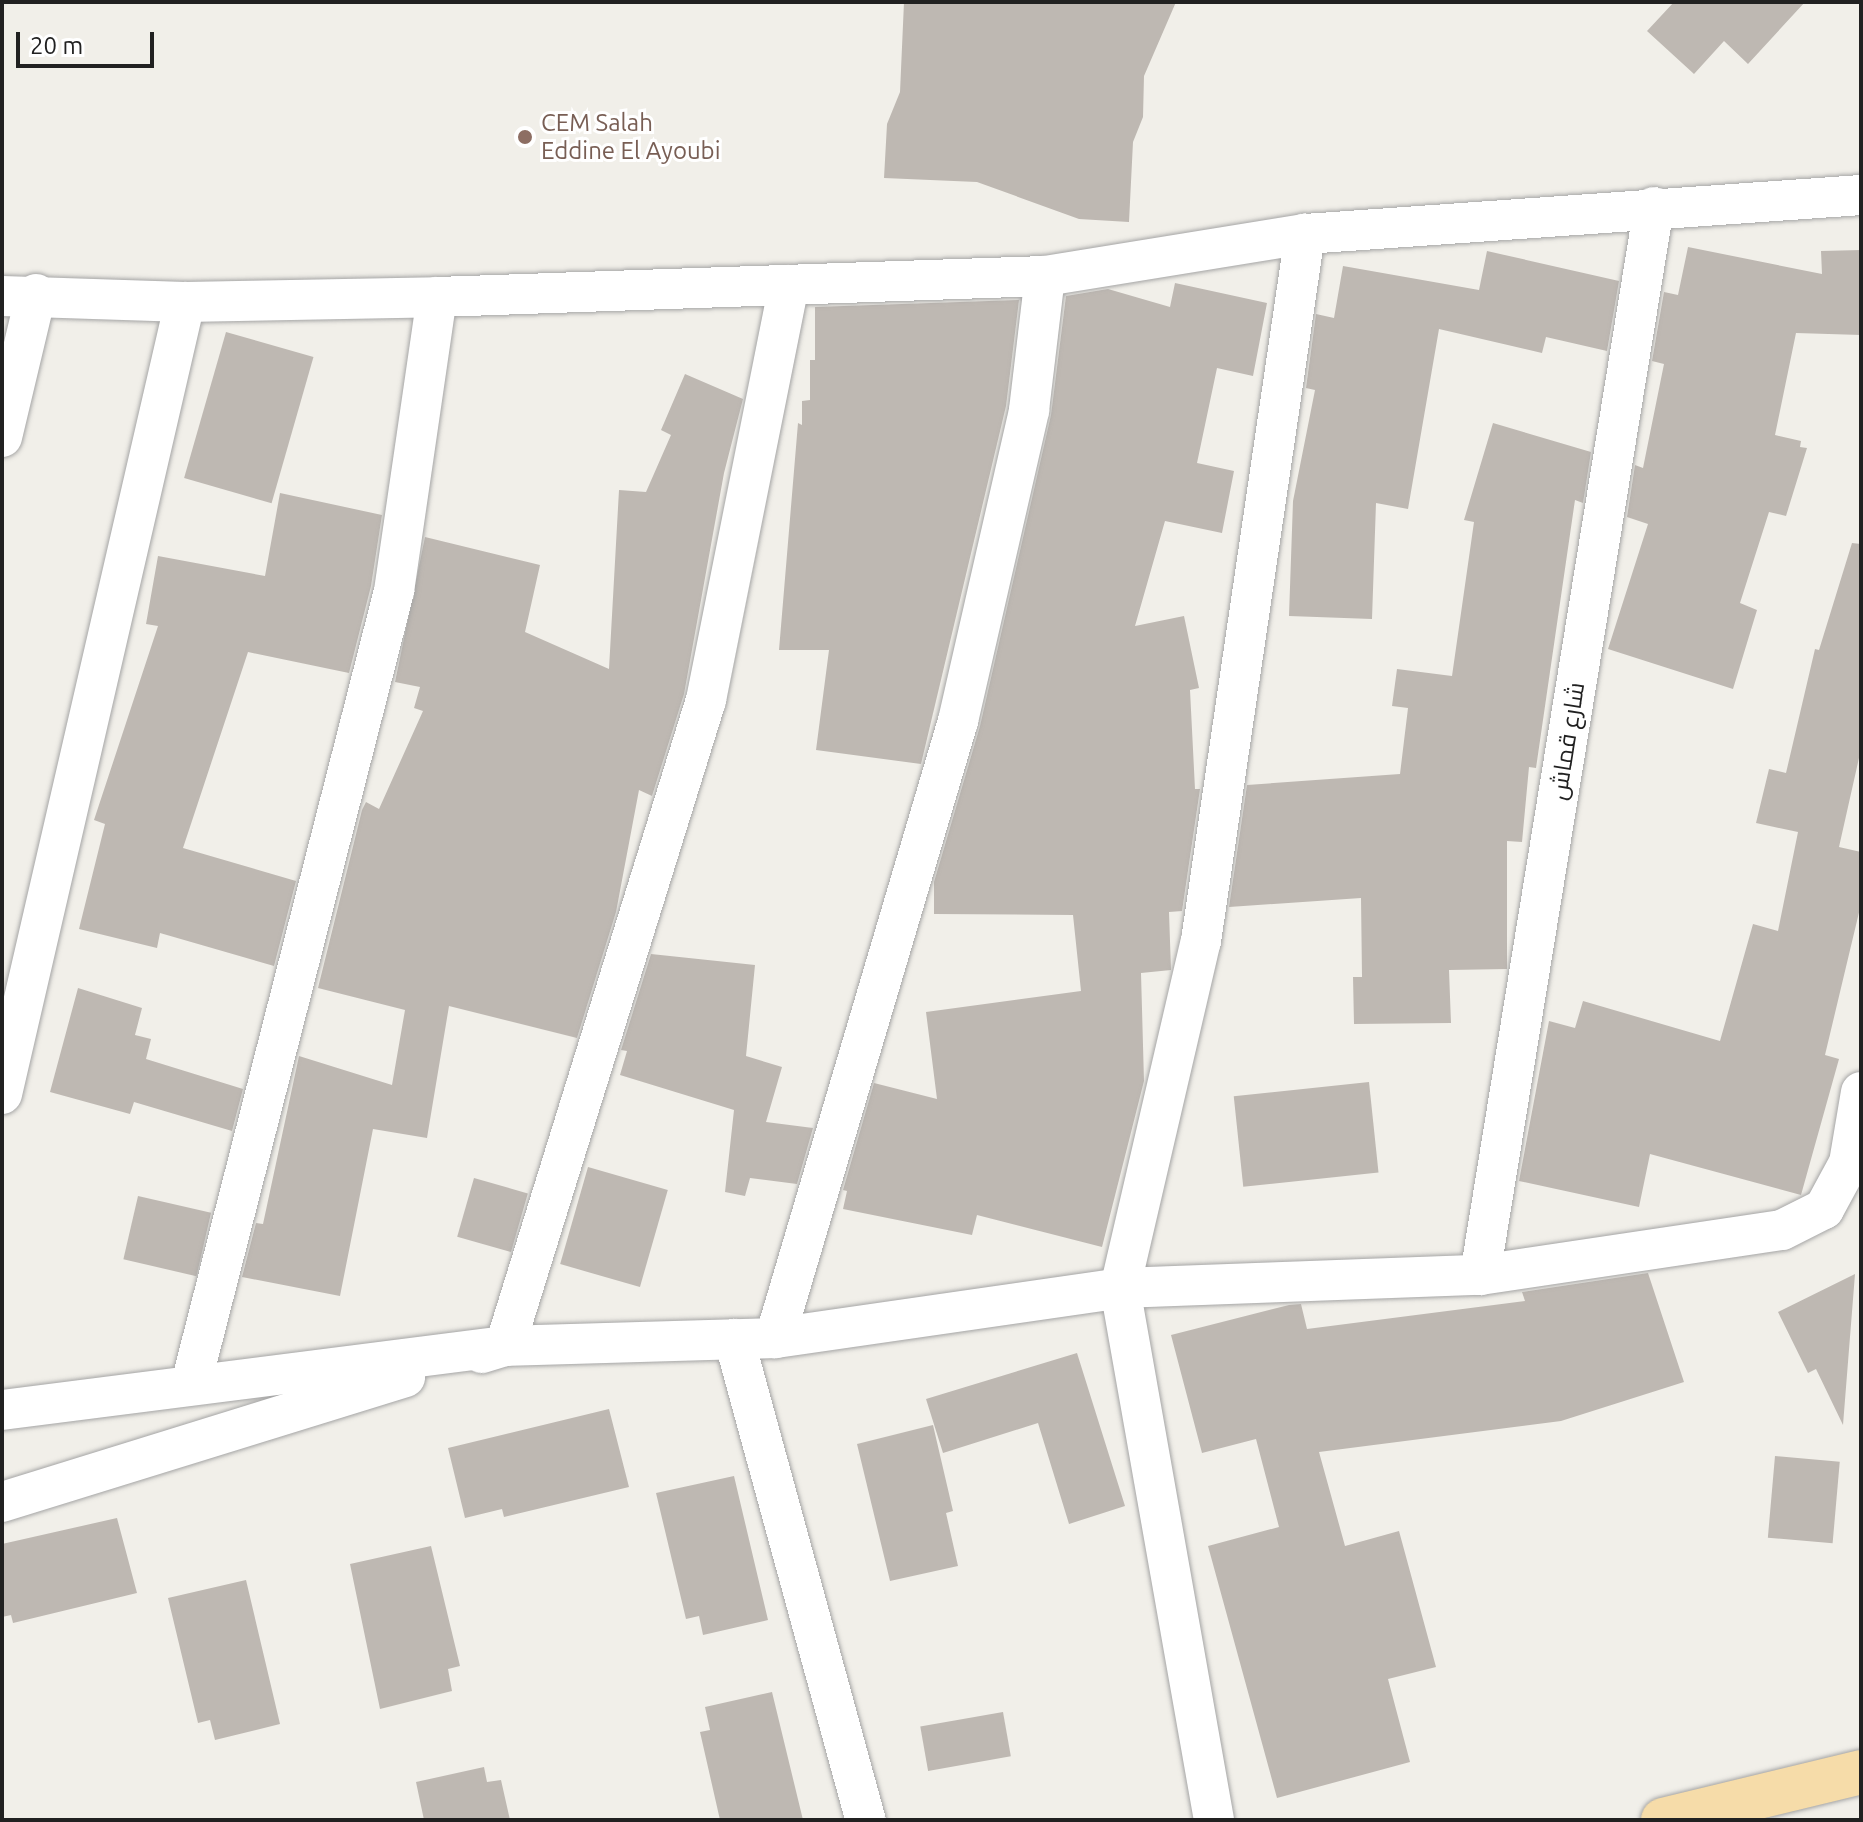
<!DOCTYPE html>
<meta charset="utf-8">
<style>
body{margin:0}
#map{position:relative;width:1863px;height:1822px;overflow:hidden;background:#f1efe9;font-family:Ubuntu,Cairo,sans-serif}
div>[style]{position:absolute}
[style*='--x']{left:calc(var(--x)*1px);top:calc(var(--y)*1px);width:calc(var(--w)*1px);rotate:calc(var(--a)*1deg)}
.building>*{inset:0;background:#beb8b2;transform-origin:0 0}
.roads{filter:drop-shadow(0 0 2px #a5a5a5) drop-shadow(0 0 2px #a5a5a5)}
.minor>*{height:40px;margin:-20px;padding:0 20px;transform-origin:20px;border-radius:20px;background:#fff}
.primary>*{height:44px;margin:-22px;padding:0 22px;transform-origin:22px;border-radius:22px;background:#f6dca9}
.dots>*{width:22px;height:22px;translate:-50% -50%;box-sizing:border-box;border:4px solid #fff;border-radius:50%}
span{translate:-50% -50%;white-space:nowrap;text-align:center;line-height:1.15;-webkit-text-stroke:6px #fff;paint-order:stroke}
.education-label{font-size:24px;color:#785e54}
.left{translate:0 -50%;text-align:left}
.street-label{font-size:24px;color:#212121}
.frame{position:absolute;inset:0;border:4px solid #212121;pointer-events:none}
.scale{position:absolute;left:16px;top:32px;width:138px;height:36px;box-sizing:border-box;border:4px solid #212121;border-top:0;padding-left:10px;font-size:24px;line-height:28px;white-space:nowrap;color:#212121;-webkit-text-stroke:6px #fff;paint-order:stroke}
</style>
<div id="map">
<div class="building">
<div style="clip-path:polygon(904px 2px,1176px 2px,1144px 76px,1143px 117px,1133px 142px,1129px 222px,1079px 219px,977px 182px,884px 178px,887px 124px,900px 92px)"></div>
<div style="clip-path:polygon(1674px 2px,1805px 2px,1748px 64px,1724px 41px,1694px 74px,1647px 31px)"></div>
<div style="clip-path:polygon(1688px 247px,1822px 274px,1821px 251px,1861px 250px,1861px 335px,1796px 333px,1775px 435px,1801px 441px,1800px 447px,1807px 448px,1786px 516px,1769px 512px,1740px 603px,1757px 610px,1733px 689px,1608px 649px,1648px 524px,1627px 517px,1635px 465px,1643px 468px,1664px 364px,1652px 361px,1664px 292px,1678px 295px)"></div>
<div style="clip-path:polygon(1487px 251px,1619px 281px,1607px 351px,1546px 337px,1542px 353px,1439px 329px,1408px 509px,1376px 503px,1372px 619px,1289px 616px,1293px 501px,1315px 390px,1306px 388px,1316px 314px,1334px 318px,1343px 266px,1479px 290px)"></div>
<div style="clip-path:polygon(1175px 283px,1267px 303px,1253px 376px,1217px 368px,1197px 463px,1234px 471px,1222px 533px,1165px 521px,1135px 626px,1184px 616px,1199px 688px,1190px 690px,1195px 789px,1200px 789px,1182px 911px,1169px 912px,1171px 970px,1141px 973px,1144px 1081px,1102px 1247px,977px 1215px,972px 1235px,843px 1209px,847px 1191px,843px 1190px,874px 1083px,937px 1099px,926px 1012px,1081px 991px,1073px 915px,934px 914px,934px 882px,980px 726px,1051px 415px,1066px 296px,1108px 289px,1170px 307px)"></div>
<div style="clip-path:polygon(1019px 300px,1006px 406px,921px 764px,816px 750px,829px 650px,779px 650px,798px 423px,802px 425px,802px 401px,810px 400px,810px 360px,815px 360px,815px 307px)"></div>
<div style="left:226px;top:332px;width:91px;height:152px;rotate:16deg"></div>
<div style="clip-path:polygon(685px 374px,743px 399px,724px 473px,684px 694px,652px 796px,639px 790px,616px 912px,577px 1038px,449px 1006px,427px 1138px,373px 1129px,340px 1296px,242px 1277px,256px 1223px,263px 1224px,299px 1056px,392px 1085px,405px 1010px,318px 988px,362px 810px,366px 802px,379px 809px,423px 711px,414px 708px,420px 687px,395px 682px,425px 537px,540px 565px,525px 632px,609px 669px,619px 490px,646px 492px,671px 435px,661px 430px)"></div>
<div style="clip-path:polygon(1493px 423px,1591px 452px,1583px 503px,1575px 500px,1536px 768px,1529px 767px,1522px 842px,1507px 841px,1507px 969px,1449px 970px,1451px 1023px,1354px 1024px,1353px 977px,1362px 977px,1361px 898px,1229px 907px,1247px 785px,1400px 774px,1408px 708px,1392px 706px,1397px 669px,1452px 676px,1474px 522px,1464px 520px)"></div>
<div style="clip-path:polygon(280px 493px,382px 515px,371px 586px,349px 673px,248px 652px,183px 848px,296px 881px,274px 966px,160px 933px,157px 948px,79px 929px,105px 824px,94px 820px,158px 626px,146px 624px,158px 556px,265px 576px)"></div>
<div style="clip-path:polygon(1852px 543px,1861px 544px,1861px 749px,1839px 847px,1861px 852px,1861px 904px,1825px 1055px,1839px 1059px,1801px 1195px,1650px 1154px,1639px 1207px,1519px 1181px,1549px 1021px,1575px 1028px,1583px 1001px,1720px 1041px,1753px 924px,1778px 931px,1798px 832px,1756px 823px,1769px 769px,1786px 773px,1815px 649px,1819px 650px)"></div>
<div style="clip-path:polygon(651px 954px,755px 965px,746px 1056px,782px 1067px,766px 1122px,813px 1128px,797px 1184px,750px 1178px,745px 1196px,725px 1192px,734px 1110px,620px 1075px,627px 1051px,621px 1050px)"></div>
<div style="clip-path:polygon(78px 988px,142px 1008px,135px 1035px,151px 1039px,146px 1059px,243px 1089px,232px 1131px,134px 1102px,130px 1114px,50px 1092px)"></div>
<div style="left:1369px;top:1082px;width:91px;height:136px;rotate:84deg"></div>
<div style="left:588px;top:1167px;width:83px;height:101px;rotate:16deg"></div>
<div style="left:474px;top:1178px;width:56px;height:61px;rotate:16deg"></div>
<div style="left:138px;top:1196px;width:75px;height:65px;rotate:13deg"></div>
<div style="clip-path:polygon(1648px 1273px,1684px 1382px,1561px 1421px,1319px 1452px,1345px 1546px,1399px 1531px,1436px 1667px,1388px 1679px,1410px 1762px,1277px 1798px,1208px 1546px,1279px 1527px,1256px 1439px,1202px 1453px,1171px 1335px,1289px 1305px,1301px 1304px,1307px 1329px,1525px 1301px,1522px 1292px)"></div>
<div style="clip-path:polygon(1855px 1274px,1843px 1425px,1816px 1369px,1808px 1373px,1778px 1312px)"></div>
<div style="clip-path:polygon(1077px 1353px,1125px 1506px,1069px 1524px,1038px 1423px,943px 1453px,926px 1399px)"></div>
<div style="clip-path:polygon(609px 1409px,629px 1487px,504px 1517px,502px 1509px,465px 1518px,448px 1448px)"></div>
<div style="clip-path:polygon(933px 1425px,953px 1511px,946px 1513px,958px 1566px,890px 1581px,857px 1444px)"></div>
<div style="left:1775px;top:1456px;width:65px;height:82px;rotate:5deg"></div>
<div style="clip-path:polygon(734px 1476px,768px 1620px,703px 1635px,699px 1616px,686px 1619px,656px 1493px)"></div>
<div style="clip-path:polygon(117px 1518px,137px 1593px,13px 1623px,11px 1615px,2px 1617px,2px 1544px)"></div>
<div style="clip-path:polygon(431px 1546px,460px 1666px,448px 1669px,452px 1691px,380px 1709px,350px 1564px)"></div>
<div style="clip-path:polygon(246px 1580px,280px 1724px,215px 1740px,210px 1720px,198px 1723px,168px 1598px)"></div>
<div style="clip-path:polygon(772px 1692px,803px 1820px,720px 1820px,700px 1732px,710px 1730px,705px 1707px)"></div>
<div style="left:1003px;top:1712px;width:45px;height:84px;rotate:80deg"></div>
<div style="clip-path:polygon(484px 1767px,487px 1782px,501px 1780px,510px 1820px,424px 1820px,416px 1782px)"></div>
</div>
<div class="roads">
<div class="minor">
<div style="--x:2;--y:296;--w:183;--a:1.9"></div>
<div style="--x:185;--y:302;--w:252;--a:-1.1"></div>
<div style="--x:437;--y:297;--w:608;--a:-1.98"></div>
<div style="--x:1045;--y:276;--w:263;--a:-9.2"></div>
<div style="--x:1305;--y:234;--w:557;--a:-4.01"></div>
<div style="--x:2;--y:437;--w:147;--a:-76.6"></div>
<div style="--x:2;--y:1094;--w:813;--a:-76.99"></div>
<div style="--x:1480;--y:1275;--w:1082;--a:-80.75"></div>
<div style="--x:775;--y:1338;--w:644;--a:-73.48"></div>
<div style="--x:958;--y:721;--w:319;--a:-77.1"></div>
<div style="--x:1029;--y:410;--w:135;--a:-83.2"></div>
<div style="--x:734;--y:1339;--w:499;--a:74.7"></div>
<div style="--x:482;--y:1353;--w:24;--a:-17"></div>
<div style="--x:505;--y:1346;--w:677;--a:-72.72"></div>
<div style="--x:706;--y:700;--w:423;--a:-78.7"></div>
<div style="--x:191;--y:1384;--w:819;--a:-75.64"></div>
<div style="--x:394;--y:591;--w:297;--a:-81.7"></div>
<div style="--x:2;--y:1410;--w:507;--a:-7.25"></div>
<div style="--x:505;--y:1346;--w:270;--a:-1.7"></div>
<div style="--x:775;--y:1338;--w:349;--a:-8.2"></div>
<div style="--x:1120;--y:1288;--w:360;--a:-2.1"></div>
<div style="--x:1480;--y:1275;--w:305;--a:-8.5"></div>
<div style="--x:1782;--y:1230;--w:47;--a:-26.6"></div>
<div style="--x:1824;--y:1209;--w:52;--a:-61.5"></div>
<div style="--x:1849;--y:1163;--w:72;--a:-80.4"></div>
<div style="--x:2;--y:1502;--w:422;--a:-17.2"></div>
<div style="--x:1214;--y:1820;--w:540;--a:-100.02"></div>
<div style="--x:1120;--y:1288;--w:356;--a:-76.9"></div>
<div style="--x:1201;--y:941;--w:715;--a:-81.63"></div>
</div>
<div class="primary">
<div style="--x:1663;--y:1820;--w:204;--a:-13.6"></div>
</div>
</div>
<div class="dots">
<div style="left:525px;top:137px;background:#8d6e63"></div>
</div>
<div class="education-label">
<span class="left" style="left:541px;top:137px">CEM Salah<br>Eddine El Ayoubi</span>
</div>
<div class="street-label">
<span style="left:1567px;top:741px;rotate:-81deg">شارع قماش</span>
</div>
<div class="frame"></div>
<div class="scale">20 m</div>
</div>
